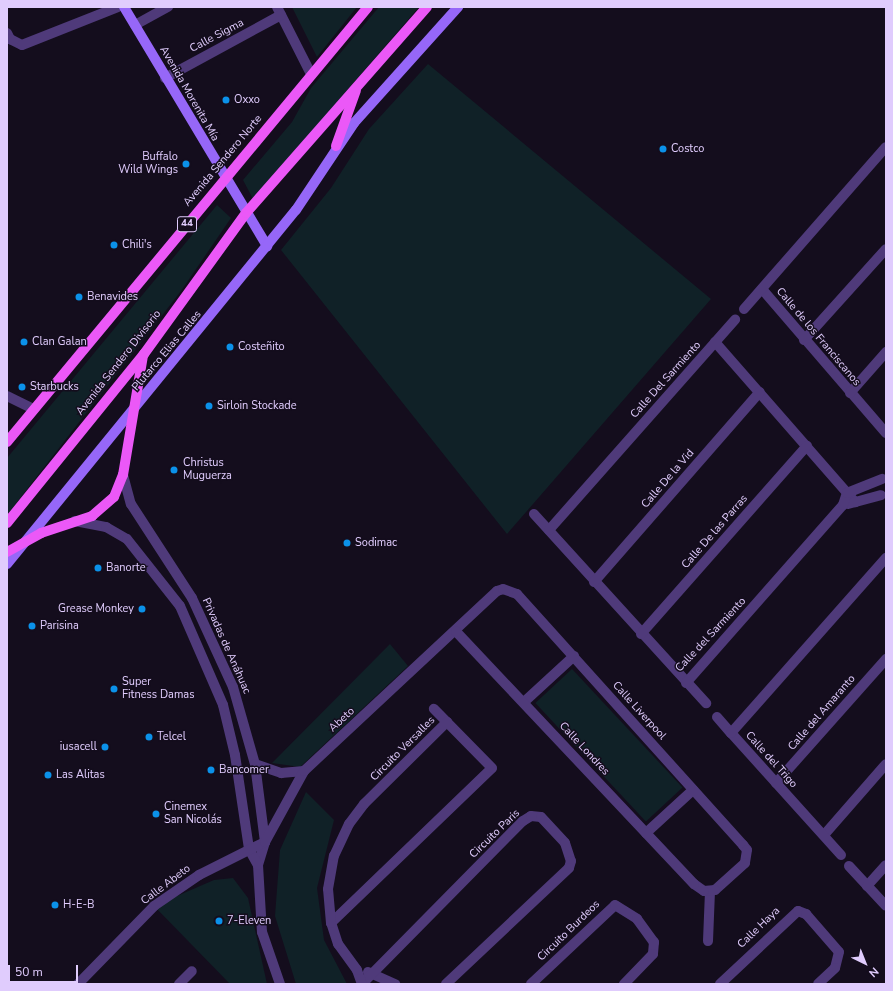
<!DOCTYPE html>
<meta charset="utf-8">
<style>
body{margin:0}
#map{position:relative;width:893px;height:991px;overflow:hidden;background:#140d1d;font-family:"Nunito Sans",sans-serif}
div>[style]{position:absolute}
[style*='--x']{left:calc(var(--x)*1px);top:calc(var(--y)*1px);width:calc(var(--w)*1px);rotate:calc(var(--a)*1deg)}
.green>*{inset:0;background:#102127;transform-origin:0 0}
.street>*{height:10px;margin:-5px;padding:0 5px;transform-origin:5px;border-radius:5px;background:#4f3a7a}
.secondary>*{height:10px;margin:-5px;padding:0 5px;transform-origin:5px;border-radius:5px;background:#9667f8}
.primary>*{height:10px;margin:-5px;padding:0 5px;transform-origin:5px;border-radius:5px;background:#eb58f7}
.dots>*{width:11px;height:11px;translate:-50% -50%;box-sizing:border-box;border:2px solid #140d1d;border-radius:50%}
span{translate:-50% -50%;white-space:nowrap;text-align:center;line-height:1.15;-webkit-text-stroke:3px #140d1d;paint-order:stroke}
.shield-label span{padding:1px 3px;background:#140d1d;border:1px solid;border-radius:3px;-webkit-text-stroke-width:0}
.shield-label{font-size:10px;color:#e0ccfd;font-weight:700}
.street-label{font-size:11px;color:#e0ccfd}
.poi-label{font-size:11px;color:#e0ccfd}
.left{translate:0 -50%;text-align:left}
.right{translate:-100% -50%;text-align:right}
.frame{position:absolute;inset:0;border:8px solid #e0ccfd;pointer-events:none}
.north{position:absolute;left:845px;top:943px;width:40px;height:40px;-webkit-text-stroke:3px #140d1d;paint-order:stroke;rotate:137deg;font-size:11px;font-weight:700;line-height:16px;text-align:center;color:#e0ccfd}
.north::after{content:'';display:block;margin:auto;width:14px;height:18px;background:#e0ccfd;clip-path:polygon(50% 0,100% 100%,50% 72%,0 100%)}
.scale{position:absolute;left:8px;top:965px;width:70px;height:18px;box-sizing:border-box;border:2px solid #e0ccfd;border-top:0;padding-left:5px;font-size:12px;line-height:14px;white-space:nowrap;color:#e0ccfd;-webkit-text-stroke:3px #140d1d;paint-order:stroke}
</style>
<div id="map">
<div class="green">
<div style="clip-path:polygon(292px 7px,357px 7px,317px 57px)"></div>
<div style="clip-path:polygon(379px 7px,419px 7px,253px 199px,243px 180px,292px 122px,311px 88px)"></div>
<div style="clip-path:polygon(428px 64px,711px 299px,507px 534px,281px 250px,331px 188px,369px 129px)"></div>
<div style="clip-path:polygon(217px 205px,231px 218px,181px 291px,7px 515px,7px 458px)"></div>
<div style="clip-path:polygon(390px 644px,408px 666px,300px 767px,272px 763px)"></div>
<div style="left:572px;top:669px;width:162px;height:50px;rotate:47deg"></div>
<div style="clip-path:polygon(306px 792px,334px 820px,317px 888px,324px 940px,347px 984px,296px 984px,275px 916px,280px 850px)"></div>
<div style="clip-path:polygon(233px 878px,248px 898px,267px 984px,230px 984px,154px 906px,214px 880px)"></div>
</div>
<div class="street">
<div style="--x:277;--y:7;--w:75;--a:63.1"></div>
<div style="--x:135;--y:25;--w:38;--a:-29"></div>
<div style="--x:7;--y:33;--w:7;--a:63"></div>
<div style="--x:10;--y:39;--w:13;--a:27"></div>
<div style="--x:22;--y:45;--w:103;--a:-21.6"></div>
<div style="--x:165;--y:78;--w:132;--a:-28.5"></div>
<div style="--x:762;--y:289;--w:190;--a:49.3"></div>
<div style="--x:744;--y:309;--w:215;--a:-48.8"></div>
<div style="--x:804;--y:340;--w:122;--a:-48"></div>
<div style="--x:715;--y:342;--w:213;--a:48.8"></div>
<div style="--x:850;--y:393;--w:55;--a:-48.7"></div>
<div style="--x:7;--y:396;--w:30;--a:26"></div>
<div style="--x:123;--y:475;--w:30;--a:75"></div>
<div style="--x:131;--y:504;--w:112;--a:57"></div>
<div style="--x:192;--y:598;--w:98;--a:65.3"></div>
<div style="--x:233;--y:687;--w:80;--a:74.1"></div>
<div style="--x:255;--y:764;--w:79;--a:82.7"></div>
<div style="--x:265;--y:842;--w:24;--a:107"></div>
<div style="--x:258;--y:865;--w:67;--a:86.6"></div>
<div style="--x:262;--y:932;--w:55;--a:70.9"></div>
<div style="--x:848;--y:504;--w:34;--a:-15"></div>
<div style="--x:534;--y:514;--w:256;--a:47.7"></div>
<div style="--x:75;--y:521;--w:32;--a:11"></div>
<div style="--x:106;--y:527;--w:24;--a:30"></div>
<div style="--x:127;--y:539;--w:85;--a:51.7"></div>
<div style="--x:180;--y:606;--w:108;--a:66.5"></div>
<div style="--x:223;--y:705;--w:51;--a:76.5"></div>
<div style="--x:235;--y:755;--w:95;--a:81.5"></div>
<div style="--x:249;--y:849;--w:18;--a:61"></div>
<div style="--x:549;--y:530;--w:281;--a:-48.5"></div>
<div style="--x:594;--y:582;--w:252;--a:-48.9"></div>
<div style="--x:641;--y:634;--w:251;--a:-48.6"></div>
<div style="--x:686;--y:683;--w:237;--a:-48.6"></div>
<div style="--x:843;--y:505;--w:13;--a:-72"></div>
<div style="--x:847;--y:493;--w:38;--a:-22"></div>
<div style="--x:524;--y:702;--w:68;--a:-42.6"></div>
<div style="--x:717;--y:717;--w:21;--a:49"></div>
<div style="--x:255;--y:764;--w:28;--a:19"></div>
<div style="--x:281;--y:773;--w:23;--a:-5"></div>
<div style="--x:776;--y:783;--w:166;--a:-48.4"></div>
<div style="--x:646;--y:833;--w:64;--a:-42.5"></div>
<div style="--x:824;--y:835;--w:94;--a:-48.9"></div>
<div style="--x:841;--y:855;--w:164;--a:-132"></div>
<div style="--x:731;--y:733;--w:234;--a:-48.5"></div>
<div style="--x:849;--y:866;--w:54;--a:47.2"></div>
<div style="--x:867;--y:886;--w:28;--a:-48"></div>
<div style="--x:331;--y:923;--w:223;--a:-43.9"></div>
<div style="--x:492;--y:768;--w:83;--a:-134.5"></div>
<div style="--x:708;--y:941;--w:50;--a:-87.7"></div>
<div style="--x:368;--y:972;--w:30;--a:24"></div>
<div style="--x:78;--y:984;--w:109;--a:-45.7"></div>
<div style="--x:154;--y:906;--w:55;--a:-34.6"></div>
<div style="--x:199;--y:875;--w:74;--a:-26.6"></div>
<div style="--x:265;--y:842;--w:81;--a:-61.2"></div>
<div style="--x:304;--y:771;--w:264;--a:-43"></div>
<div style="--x:497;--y:591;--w:6;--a:-18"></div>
<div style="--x:503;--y:589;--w:15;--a:20"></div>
<div style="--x:517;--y:594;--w:338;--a:48"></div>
<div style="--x:743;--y:845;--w:6;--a:51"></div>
<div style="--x:747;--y:850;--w:13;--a:99"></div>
<div style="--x:745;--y:863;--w:40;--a:138"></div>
<div style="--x:715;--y:890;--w:11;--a:175"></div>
<div style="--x:704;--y:891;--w:12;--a:-145"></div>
<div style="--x:694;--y:884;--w:347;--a:-133.3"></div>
<div style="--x:179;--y:984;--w:18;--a:-45"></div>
<div style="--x:362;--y:984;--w:229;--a:-45.4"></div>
<div style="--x:523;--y:821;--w:9;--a:-32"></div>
<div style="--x:531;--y:816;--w:10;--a:6"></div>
<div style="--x:541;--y:817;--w:35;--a:47"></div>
<div style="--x:565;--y:843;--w:19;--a:72"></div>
<div style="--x:571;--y:861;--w:7;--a:106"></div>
<div style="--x:569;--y:868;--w:169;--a:136.7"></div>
<div style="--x:362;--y:984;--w:15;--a:-110"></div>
<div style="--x:357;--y:970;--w:32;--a:-126"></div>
<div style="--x:338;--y:944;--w:22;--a:-108"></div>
<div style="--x:331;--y:923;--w:34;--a:-95"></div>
<div style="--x:328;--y:889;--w:34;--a:-80"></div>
<div style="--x:334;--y:856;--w:35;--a:-65"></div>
<div style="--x:349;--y:824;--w:25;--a:-53"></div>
<div style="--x:364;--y:804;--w:117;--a:-44.7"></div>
<div style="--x:531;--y:984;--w:115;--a:-43.2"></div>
<div style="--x:615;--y:905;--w:26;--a:32"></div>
<div style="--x:637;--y:919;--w:29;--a:54"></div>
<div style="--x:654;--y:942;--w:12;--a:95"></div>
<div style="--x:653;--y:954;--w:42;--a:134"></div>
<div style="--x:720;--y:984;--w:107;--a:-43.1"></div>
<div style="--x:798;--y:911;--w:9;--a:21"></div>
<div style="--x:806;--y:914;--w:50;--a:49"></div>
<div style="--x:839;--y:952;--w:16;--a:104"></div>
<div style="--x:835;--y:968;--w:23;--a:137"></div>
</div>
<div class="secondary">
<div style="--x:124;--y:7;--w:279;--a:59.1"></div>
<div style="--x:7;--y:564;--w:457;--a:-50.8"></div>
<div style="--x:296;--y:210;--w:105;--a:-56.3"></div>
<div style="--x:354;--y:123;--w:156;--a:-48.1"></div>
</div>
<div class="primary">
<div style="--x:336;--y:146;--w:59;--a:-70.3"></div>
<div style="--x:7;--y:442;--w:565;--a:-50.31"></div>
<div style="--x:7;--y:523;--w:218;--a:-51"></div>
<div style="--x:144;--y:354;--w:174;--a:-54.1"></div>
<div style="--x:246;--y:213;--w:274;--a:-48.7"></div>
<div style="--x:7;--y:552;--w:39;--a:-29"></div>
<div style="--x:41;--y:533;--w:54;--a:-18.4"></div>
<div style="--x:92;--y:516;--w:29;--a:-41"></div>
<div style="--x:114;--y:497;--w:24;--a:-68"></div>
<div style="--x:123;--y:475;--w:121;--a:-80.5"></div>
</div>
<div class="dots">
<div style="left:226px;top:100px;background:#0b91e9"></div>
<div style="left:663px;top:149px;background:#0b91e9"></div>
<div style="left:186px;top:164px;background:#0b91e9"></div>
<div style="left:114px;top:245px;background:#0b91e9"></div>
<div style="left:79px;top:297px;background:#0b91e9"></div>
<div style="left:24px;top:342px;background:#0b91e9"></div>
<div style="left:230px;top:347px;background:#0b91e9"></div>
<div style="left:22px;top:387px;background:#0b91e9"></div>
<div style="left:209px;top:406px;background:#0b91e9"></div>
<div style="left:174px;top:470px;background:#0b91e9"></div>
<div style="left:347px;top:543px;background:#0b91e9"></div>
<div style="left:98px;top:568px;background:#0b91e9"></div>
<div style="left:142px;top:609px;background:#0b91e9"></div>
<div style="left:32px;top:626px;background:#0b91e9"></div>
<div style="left:114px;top:689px;background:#0b91e9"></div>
<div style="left:149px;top:737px;background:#0b91e9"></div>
<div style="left:105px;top:747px;background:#0b91e9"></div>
<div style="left:211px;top:770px;background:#0b91e9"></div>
<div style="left:48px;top:775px;background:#0b91e9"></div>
<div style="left:156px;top:814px;background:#0b91e9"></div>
<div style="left:55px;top:905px;background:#0b91e9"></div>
<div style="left:219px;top:921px;background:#0b91e9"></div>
</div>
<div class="shield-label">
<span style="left:187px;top:224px">44</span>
</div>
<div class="street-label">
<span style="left:217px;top:36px;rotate:-28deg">Calle Sigma</span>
<span style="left:189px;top:94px;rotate:60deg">Avenida Morenita Mía</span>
<span style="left:223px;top:161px;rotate:-50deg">Avenida Sendero Norte</span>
<span style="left:818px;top:337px;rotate:50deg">Calle de los Franciscanos</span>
<span style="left:167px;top:351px;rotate:-50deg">Plutarco Elias Calles</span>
<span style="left:119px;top:363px;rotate:-52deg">Avenida Sendero Divisorio</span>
<span style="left:666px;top:380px;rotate:-48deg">Calle Del Sarmiento</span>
<span style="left:668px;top:479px;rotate:-49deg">Calle De la Vid</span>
<span style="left:715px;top:532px;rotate:-49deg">Calle De las Parras</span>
<span style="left:711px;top:635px;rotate:-47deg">Calle del Sarmiento</span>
<span style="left:226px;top:646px;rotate:66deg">Privadas de Anáhuac</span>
<span style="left:639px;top:711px;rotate:48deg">Calle Liverpool</span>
<span style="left:822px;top:713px;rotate:-49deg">Calle del Amaranto</span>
<span style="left:342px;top:720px;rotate:-43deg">Abeto</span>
<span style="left:403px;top:749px;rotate:-45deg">Circuito Versalles</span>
<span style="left:584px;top:749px;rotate:47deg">Calle Londres</span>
<span style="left:771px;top:760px;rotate:48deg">Calle del Trigo</span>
<span style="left:495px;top:834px;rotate:-44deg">Circuito Paris</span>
<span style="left:166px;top:885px;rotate:-37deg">Calle Abeto</span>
<span style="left:759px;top:928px;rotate:-44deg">Calle Haya</span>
<span style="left:569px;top:931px;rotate:-44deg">Circuito Burdeos</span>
</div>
<div class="poi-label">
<span class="left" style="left:234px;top:100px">Oxxo</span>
<span class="left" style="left:671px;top:149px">Costco</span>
<span class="right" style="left:178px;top:164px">Buffalo<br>Wild Wings</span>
<span class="left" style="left:122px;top:245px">Chili's</span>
<span class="left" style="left:87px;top:297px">Benavides</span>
<span class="left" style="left:32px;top:342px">Clan Galan</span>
<span class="left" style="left:238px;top:347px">Costeñito</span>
<span class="left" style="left:30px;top:387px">Starbucks</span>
<span class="left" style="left:217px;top:406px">Sirloin Stockade</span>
<span class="left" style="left:183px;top:470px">Christus<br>Muguerza</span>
<span class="left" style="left:355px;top:543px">Sodimac</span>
<span class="left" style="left:106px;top:568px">Banorte</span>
<span class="right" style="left:134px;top:609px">Grease Monkey</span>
<span class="left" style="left:40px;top:626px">Parisina</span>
<span class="left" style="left:122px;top:689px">Super<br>Fitness Damas</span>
<span class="left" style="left:157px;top:737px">Telcel</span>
<span class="right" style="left:97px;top:747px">iusacell</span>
<span class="left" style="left:219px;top:770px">Bancomer</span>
<span class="left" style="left:56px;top:775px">Las Alitas</span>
<span class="left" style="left:164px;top:814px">Cinemex<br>San Nicolás</span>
<span class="left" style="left:63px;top:905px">H-E-B</span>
<span class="left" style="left:227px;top:921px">7-Eleven</span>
</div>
<div class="frame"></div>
<div class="north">N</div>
<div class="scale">50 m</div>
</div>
